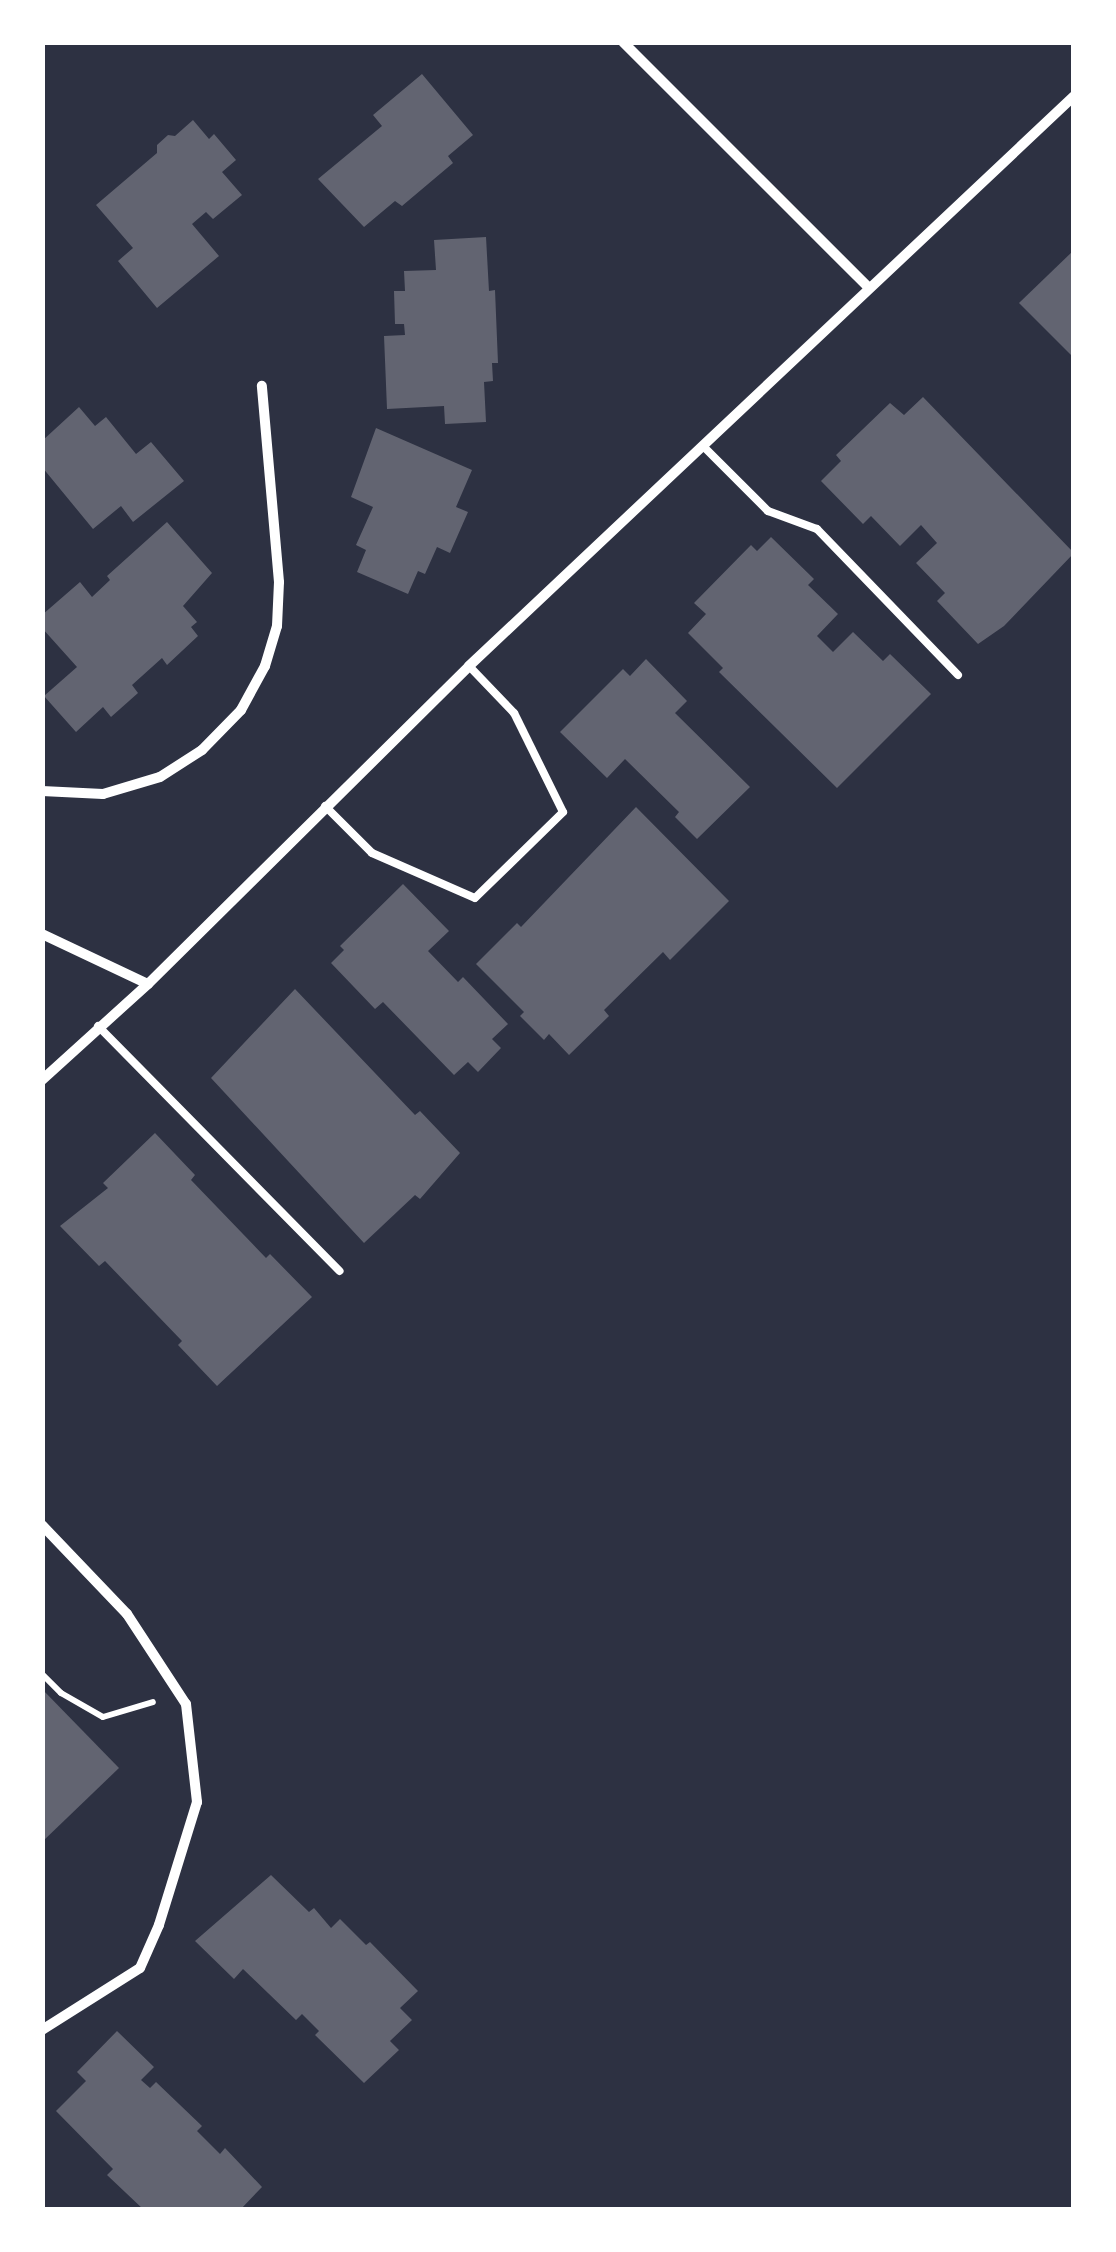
<!DOCTYPE html>
<style>
body{margin:0}
#map{position:relative;width:1116px;height:2252px;overflow:hidden;background:#2d3142;font-family:Figtree,sans-serif}
div>[style]{position:absolute}
[style*='--x']{left:calc(var(--x)*1px);top:calc(var(--y)*1px);width:calc(var(--w)*1px);rotate:calc(var(--a)*1deg)}
.building>*{inset:0;background:#626471}
.path>*{height:6px;margin:-3px;padding:0 3px;transform-origin:3px;border-radius:3px;background:#fff}
.service>*{height:8px;margin:-4px;padding:0 4px;transform-origin:4px;border-radius:4px;background:#fff}
.minor>*{height:10px;margin:-5px;padding:0 5px;transform-origin:5px;border-radius:5px;background:#fff}
span{translate:-50% -50%;white-space:nowrap;text-align:center;line-height:1.15;-webkit-text-stroke:8px #fff;paint-order:stroke}
.frame{position:absolute;inset:0;border:45px solid #fff;pointer-events:none}
</style>
<div id="map">
<div class="building">
<div style="clip-path:polygon(422px 74px,473px 135px,448px 156px,453px 163px,402px 206px,395px 201px,364px 227px,318px 179px,382px 126px,373px 115px)"></div>
<div style="clip-path:polygon(193px 120px,209px 139px,214px 134px,236px 160px,222px 172px,242px 195px,213px 219px,206px 212px,192px 224px,219px 256px,157px 308px,118px 261px,133px 248px,96px 205px,157px 153px,157px 145px,168px 135px,175px 136px)"></div>
<div style="clip-path:polygon(486px 237px,489px 291px,495px 290px,498px 363px,492px 363px,493px 381px,484px 382px,486px 422px,445px 424px,444px 406px,387px 409px,384px 336px,405px 335px,404px 324px,395px 324px,394px 291px,405px 291px,404px 271px,436px 270px,434px 240px)"></div>
<div style="clip-path:polygon(1074px 250px,1074px 358px,1019px 303px)"></div>
<div style="clip-path:polygon(923px 397px,1074px 553px,1004px 626px,978px 644px,937px 601px,945px 593px,916px 563px,937px 543px,921px 525px,900px 546px,871px 516px,863px 524px,821px 481px,841px 461px,836px 455px,890px 403px,904px 415px)"></div>
<div style="clip-path:polygon(79px 407px,95px 426px,106px 417px,136px 454px,151px 442px,184px 481px,133px 522px,121px 506px,93px 529px,42px 467px,42px 441px)"></div>
<div style="clip-path:polygon(376px 428px,472px 470px,456px 507px,468px 512px,450px 553px,437px 547px,425px 574px,418px 571px,408px 594px,357px 572px,366px 550px,356px 545px,373px 507px,351px 497px)"></div>
<div style="clip-path:polygon(167px 522px,212px 573px,183px 606px,197px 622px,191px 627px,198px 636px,167px 665px,162px 658px,132px 685px,138px 693px,111px 717px,103px 707px,76px 732px,44px 696px,77px 667px,42px 628px,42px 615px,80px 582px,92px 597px,110px 580px,107px 576px)"></div>
<div style="clip-path:polygon(771px 537px,814px 579px,808px 585px,838px 614px,817px 636px,833px 652px,853px 632px,883px 661px,890px 654px,931px 694px,837px 788px,719px 672px,723px 668px,688px 633px,706px 614px,694px 603px,751px 545px,757px 551px)"></div>
<div style="clip-path:polygon(646px 659px,687px 701px,675px 713px,750px 787px,697px 839px,675px 817px,679px 812px,625px 759px,607px 778px,560px 732px,623px 669px,630px 676px)"></div>
<div style="clip-path:polygon(636px 807px,729px 901px,670px 960px,663px 952px,604px 1010px,609px 1016px,569px 1055px,549px 1034px,544px 1040px,520px 1016px,524px 1012px,476px 964px,517px 923px,521px 927px)"></div>
<div style="clip-path:polygon(403px 884px,449px 931px,428px 951px,458px 982px,463px 977px,508px 1024px,492px 1039px,501px 1048px,478px 1072px,468px 1062px,454px 1075px,383px 1002px,375px 1009px,331px 963px,344px 950px,340px 946px)"></div>
<div style="clip-path:polygon(295px 989px,415px 1115px,420px 1111px,460px 1153px,420px 1199px,415px 1195px,364px 1243px,211px 1078px)"></div>
<div style="clip-path:polygon(155px 1133px,195px 1175px,191px 1180px,266px 1258px,270px 1254px,312px 1297px,217px 1386px,178px 1345px,182px 1341px,105px 1261px,99px 1266px,60px 1226px,108px 1188px,103px 1183px)"></div>
<div style="clip-path:polygon(42px 1689px,119px 1768px,42px 1842px)"></div>
<div style="clip-path:polygon(271px 1875px,309px 1912px,314px 1908px,331px 1928px,340px 1919px,366px 1945px,370px 1942px,418px 1991px,400px 2008px,412px 2020px,390px 2041px,399px 2050px,364px 2083px,315px 2035px,319px 2031px,302px 2014px,296px 2020px,243px 1969px,234px 1979px,195px 1941px)"></div>
<div style="clip-path:polygon(117px 2031px,154px 2067px,141px 2080px,150px 2088px,156px 2082px,202px 2126px,197px 2131px,220px 2154px,225px 2148px,262px 2187px,240px 2210px,144px 2210px,107px 2175px,113px 2169px,56px 2111px,86px 2081px,77px 2072px)"></div>
</div>
<div class="path">
<div style="--x:42;--y:1674;--w:27;--a:45"></div>
<div style="--x:61;--y:1693;--w:48;--a:29.7"></div>
<div style="--x:103;--y:1717;--w:52;--a:-16.7"></div>
</div>
<div class="service">
<div style="--x:703;--y:446;--w:92;--a:45"></div>
<div style="--x:768;--y:511;--w:52;--a:20.2"></div>
<div style="--x:817;--y:529;--w:203;--a:46"></div>
<div style="--x:325;--y:806;--w:66;--a:45"></div>
<div style="--x:372;--y:853;--w:112;--a:23.6"></div>
<div style="--x:475;--y:898;--w:123;--a:-44.3"></div>
<div style="--x:563;--y:812;--w:110;--a:-116.3"></div>
<div style="--x:514;--y:713;--w:65;--a:-133.8"></div>
<div style="--x:98;--y:1026;--w:344;--a:45.4"></div>
</div>
<div class="minor">
<div style="--x:623;--y:42;--w:348;--a:45"></div>
<div style="--x:42;--y:791;--w:61;--a:2.8"></div>
<div style="--x:103;--y:794;--w:59;--a:-16.6"></div>
<div style="--x:160;--y:777;--w:50;--a:-32.7"></div>
<div style="--x:202;--y:750;--w:56;--a:-45.7"></div>
<div style="--x:241;--y:710;--w:50;--a:-61.4"></div>
<div style="--x:265;--y:666;--w:42;--a:-73.3"></div>
<div style="--x:277;--y:626;--w:44;--a:-87.4"></div>
<div style="--x:279;--y:582;--w:197;--a:-95"></div>
<div style="--x:42;--y:934;--w:117;--a:25.3"></div>
<div style="--x:42;--y:1080;--w:143;--a:-42.2"></div>
<div style="--x:148;--y:984;--w:452;--a:-44.7"></div>
<div style="--x:469;--y:666;--w:831;--a:-43.29"></div>
<div style="--x:42;--y:1525;--w:123;--a:46.3"></div>
<div style="--x:127;--y:1614;--w:108;--a:56.8"></div>
<div style="--x:186;--y:1704;--w:99;--a:83.6"></div>
<div style="--x:197;--y:1802;--w:129;--a:107.2"></div>
<div style="--x:159;--y:1925;--w:47;--a:113.8"></div>
<div style="--x:140;--y:1968;--w:116;--a:147.7"></div>
</div>
<div class="frame"></div>
</div>
